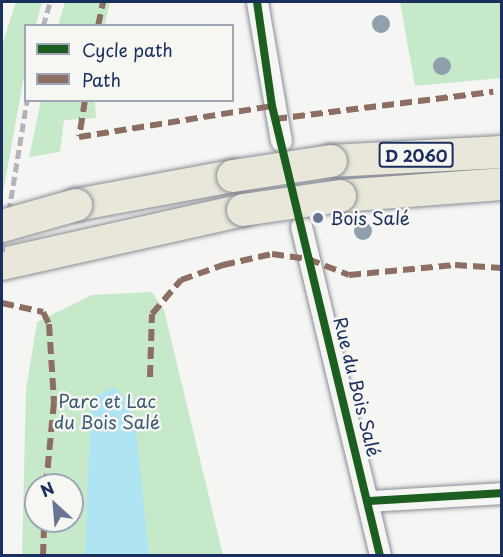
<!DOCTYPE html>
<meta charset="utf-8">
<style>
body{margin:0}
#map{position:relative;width:503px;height:557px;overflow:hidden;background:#f5f5f3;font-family:"Playpen Sans",sans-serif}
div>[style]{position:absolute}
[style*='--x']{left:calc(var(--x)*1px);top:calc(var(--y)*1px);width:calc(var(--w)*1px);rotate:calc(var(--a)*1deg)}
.green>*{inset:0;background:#c6e9ca}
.water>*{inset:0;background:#afe4f2}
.roads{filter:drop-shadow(0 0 2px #898d95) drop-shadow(0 0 2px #898d95)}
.street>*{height:21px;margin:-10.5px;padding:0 10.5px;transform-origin:10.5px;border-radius:10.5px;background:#f5f5f3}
.primary>*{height:32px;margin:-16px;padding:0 16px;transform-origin:16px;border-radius:16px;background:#e9e7da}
.rail>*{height:4.5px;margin-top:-2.25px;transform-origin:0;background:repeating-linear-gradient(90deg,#b2b4b9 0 9px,transparent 0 13.5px)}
.bridges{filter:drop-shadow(0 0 2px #898d95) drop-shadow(0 0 2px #898d95)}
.primary-bridge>*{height:32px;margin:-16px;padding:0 16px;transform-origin:16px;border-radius:16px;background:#e9e7da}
.quiet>*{height:6px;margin-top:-3px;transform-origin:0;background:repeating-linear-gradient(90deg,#8d6e63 0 12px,transparent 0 18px)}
.cycleway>*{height:8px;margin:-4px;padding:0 4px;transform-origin:4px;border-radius:4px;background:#1b5e20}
.trees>*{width:18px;height:18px;margin:-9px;border-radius:50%;background:#8fa0ac}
.dots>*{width:16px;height:16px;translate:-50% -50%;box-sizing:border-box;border:3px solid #f6f6f2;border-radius:50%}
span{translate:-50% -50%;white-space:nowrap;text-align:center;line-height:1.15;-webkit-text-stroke:5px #f6f6f2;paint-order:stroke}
.shield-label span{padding:2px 4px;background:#f6f6f2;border:2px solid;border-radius:4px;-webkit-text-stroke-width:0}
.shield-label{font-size:16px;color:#1b2f5e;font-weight:700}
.poi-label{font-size:18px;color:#1b2f5e}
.left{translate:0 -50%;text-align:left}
.street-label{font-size:18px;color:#1b2f5e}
.park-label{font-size:18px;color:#3c5b71}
.frame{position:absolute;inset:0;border:3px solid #1b2f5e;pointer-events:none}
.legend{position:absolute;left:24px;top:24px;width:210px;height:78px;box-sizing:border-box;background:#f6f6f2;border:2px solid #9ea6b7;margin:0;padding:8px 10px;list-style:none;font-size:18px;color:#1b2f5e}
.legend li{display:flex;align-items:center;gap:12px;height:30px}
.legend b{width:30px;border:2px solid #9ea6b7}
.north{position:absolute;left:24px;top:473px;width:60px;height:60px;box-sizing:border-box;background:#f6f6f2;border:2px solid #9ea6b7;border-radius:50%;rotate:334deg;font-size:16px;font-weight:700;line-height:24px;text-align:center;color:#1b2f5e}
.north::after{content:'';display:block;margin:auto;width:21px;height:27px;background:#677492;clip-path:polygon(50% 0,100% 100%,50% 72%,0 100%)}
</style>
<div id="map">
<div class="green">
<div style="clip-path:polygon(16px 2px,42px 2px,36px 25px,26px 26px,25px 71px,2px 198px,2px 45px)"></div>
<div style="clip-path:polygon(65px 2px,110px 2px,105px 25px,58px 25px)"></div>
<div style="clip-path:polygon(400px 2px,501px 2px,501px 78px,415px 86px)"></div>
<div style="clip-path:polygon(41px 101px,95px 101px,96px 118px,64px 120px,60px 152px,29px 157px)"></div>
<div style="clip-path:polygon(evenodd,152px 292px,164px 310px,223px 555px,22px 556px,26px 390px,37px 322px,92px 295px,152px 292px,36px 485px,72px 485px,72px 521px,36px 521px,36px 485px)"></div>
</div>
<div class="water">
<div style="clip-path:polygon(114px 387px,129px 402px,136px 428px,149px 555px,85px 555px,91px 410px,97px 396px)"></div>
</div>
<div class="roads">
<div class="street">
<div style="--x:257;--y:2;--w:141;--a:80.2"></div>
<div style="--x:301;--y:226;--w:339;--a:76.5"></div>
<div style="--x:369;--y:501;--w:133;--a:-3.4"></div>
</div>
<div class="primary">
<div style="--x:331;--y:161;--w:171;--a:-3"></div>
<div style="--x:340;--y:196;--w:162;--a:-4.2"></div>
<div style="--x:76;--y:205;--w:160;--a:-10.5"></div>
<div style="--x:2;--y:264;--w:247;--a:-12.6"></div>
</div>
</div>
<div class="rail">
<div style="--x:43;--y:26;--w:25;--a:-74"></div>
<div style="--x:2;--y:252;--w:154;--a:-80.7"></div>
</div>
<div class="bridges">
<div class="primary-bridge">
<div style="--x:233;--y:176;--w:99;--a:-8.7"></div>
<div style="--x:243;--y:210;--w:98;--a:-8.2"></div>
<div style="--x:2;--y:226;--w:77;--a:-15.8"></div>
</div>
</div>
<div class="quiet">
<div style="--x:98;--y:26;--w:25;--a:-78"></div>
<div style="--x:85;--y:100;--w:37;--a:99"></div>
<div style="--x:79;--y:137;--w:195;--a:-9.1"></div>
<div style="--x:275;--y:119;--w:220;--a:-7.1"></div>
<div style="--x:2;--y:303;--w:42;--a:12.4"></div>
<div style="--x:43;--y:312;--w:13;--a:63"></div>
<div style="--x:49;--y:324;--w:78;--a:86.3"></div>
<div style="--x:54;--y:402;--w:83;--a:95.5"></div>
<div style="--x:150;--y:377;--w:63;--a:-88.2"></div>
<div style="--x:152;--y:314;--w:45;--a:-49.5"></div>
<div style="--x:181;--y:280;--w:45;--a:-19.7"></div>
<div style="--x:223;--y:265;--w:50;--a:-12.7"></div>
<div style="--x:272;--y:254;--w:36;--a:8"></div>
<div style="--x:308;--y:259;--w:44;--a:21.3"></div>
<div style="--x:349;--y:275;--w:106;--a:-5.4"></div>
<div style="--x:455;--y:265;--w:47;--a:3.7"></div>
<div style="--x:43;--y:556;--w:35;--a:-88"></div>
</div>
<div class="cycleway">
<div style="--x:257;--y:2;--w:105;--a:81.8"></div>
<div style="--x:272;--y:106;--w:463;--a:76.5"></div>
<div style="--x:369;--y:501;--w:133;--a:-3.4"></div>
</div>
<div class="trees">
<div style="left:381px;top:24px"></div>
<div style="left:442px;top:66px"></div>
<div style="left:363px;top:231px"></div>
</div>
<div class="dots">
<div style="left:318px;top:218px;background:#677492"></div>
</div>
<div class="shield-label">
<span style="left:416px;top:155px">D 2060</span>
</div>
<div class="poi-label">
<span class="left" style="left:330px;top:218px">Bois Salé</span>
</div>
<div class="street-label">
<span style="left:357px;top:387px;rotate:76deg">Rue du Bois Salé</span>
</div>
<div class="park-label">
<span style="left:107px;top:412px">Parc et Lac<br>du Bois Salé</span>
</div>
<div class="frame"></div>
<ul class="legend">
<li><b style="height:8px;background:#1b5e20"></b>Cycle path</li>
<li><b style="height:8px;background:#8d6e63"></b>Path</li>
</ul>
<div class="north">N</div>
</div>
